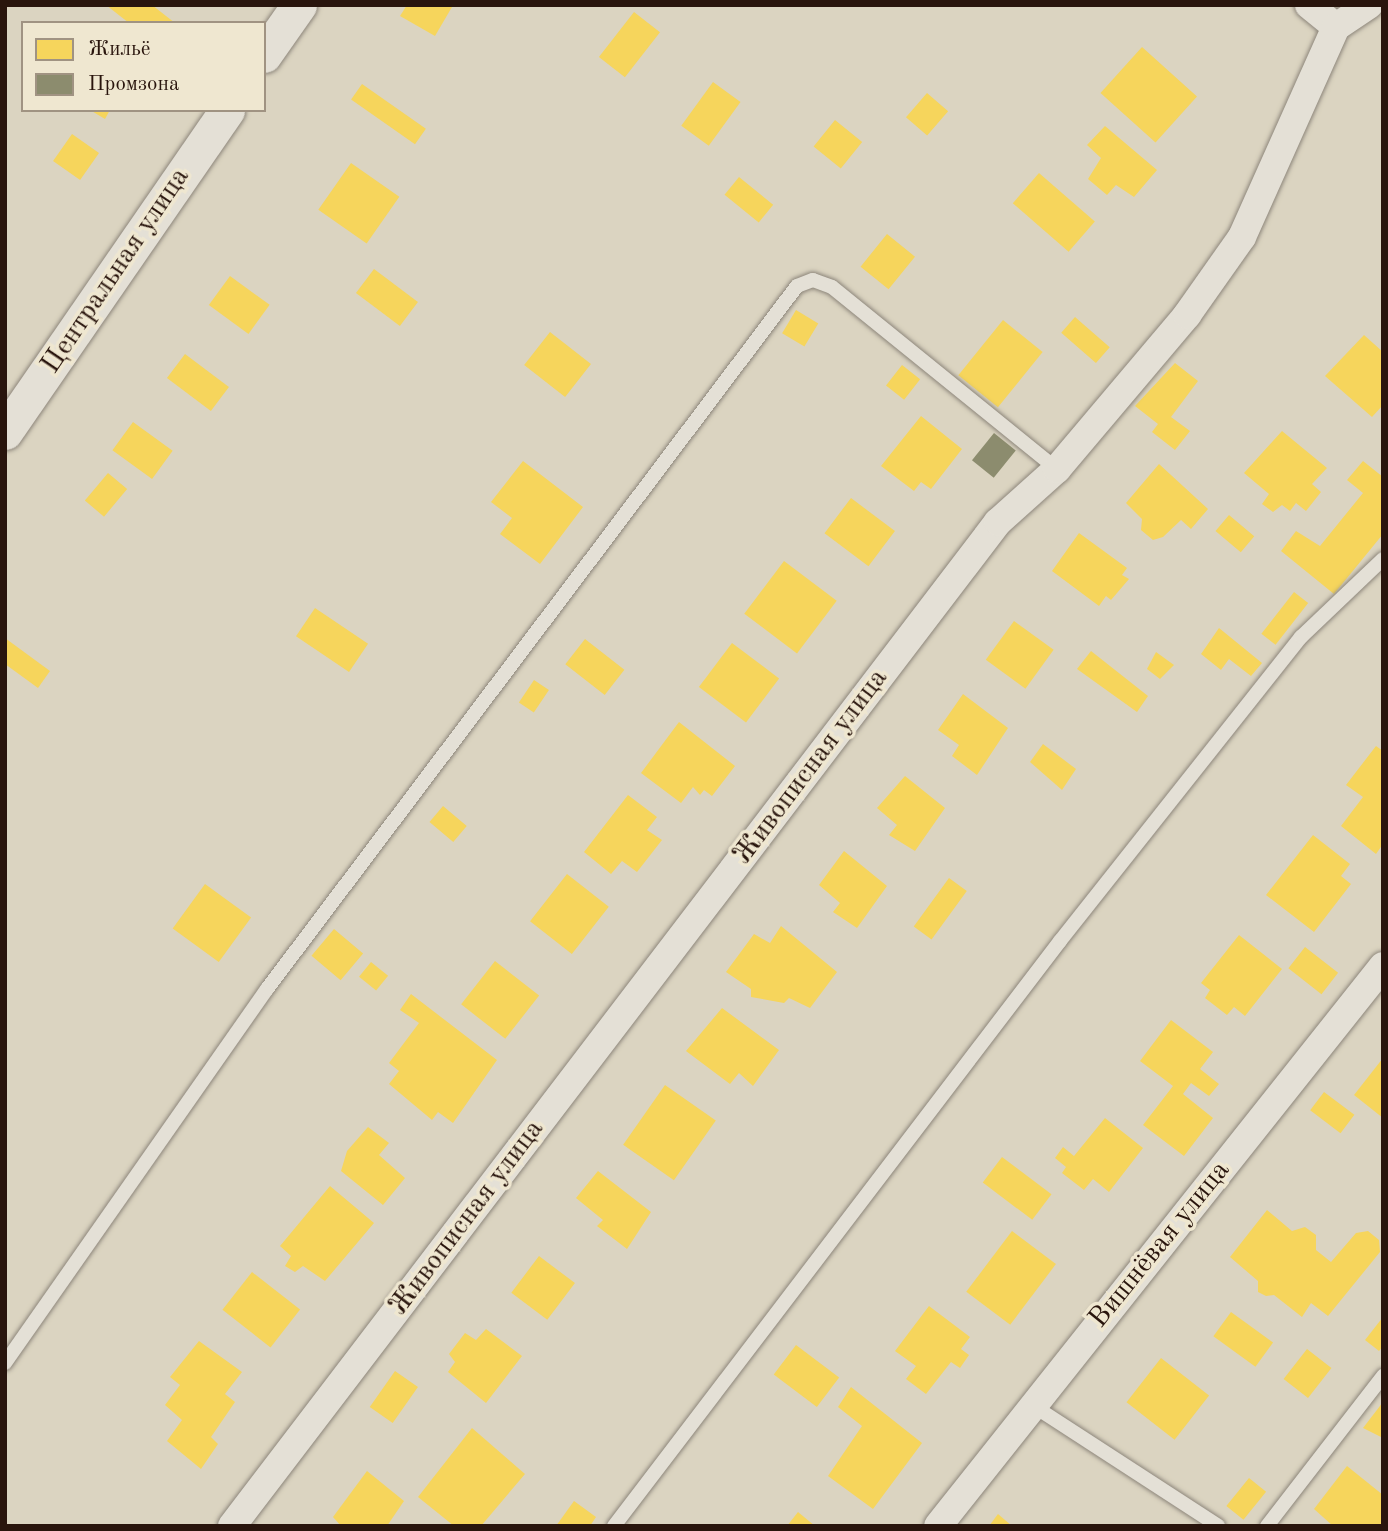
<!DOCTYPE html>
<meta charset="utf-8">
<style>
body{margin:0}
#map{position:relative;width:1388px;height:1531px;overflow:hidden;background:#dbd4c1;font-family:"Old Standard TT",serif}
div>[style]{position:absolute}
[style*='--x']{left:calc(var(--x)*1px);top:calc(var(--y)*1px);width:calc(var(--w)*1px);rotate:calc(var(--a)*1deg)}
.homes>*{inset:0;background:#f6d55c;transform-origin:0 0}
.industry>*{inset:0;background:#8c8c6e;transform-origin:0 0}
.roads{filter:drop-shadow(0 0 2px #8d867b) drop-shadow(0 0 2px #8d867b)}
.service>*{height:14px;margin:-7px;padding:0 7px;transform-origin:7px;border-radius:7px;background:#e4e0d6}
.minor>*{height:28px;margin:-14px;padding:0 14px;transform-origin:14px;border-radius:14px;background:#e4e0d6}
.tertiary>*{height:35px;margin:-17.5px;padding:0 17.5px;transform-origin:17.5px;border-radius:17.5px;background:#e4e0d6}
span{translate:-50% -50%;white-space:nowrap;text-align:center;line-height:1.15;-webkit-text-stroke:7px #efe7d0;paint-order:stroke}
.street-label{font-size:28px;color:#29150d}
.frame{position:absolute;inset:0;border:7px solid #29150d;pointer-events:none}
.legend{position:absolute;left:21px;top:21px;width:245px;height:91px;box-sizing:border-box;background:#efe7d0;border:2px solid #a09382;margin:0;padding:9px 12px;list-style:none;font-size:21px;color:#29150d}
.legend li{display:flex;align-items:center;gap:14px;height:35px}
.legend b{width:35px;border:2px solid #a09382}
</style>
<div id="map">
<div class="homes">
<div style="clip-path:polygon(106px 5px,152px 5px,175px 23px,129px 23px)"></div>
<div style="clip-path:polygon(407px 5px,449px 5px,452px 7px,435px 36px,400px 16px)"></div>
<div style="left:634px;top:12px;width:33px;height:57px;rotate:38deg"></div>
<div style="left:1142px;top:47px;width:74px;height:62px;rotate:42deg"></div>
<div style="left:713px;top:82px;width:34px;height:54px;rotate:36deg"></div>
<div style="left:362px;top:84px;width:78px;height:19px;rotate:35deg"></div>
<div style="left:927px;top:93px;width:28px;height:32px;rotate:41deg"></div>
<div style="clip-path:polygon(90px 110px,110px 110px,105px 119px)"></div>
<div style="left:835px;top:120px;width:35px;height:34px;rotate:39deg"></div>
<div style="clip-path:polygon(1105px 126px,1157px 170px,1134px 197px,1116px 185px,1107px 195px,1088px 179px,1101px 158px,1087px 145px)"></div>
<div style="left:72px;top:134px;width:33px;height:33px;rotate:35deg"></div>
<div style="left:351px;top:163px;width:59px;height:57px;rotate:35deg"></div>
<div style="left:1039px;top:173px;width:74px;height:40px;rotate:41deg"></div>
<div style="left:739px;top:177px;width:44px;height:23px;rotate:39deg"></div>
<div style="left:887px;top:234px;width:36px;height:42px;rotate:39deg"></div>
<div style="left:374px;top:269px;width:55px;height:30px;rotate:37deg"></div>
<div style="left:230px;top:276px;width:49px;height:36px;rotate:36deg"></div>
<div style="left:796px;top:310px;width:26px;height:27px;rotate:31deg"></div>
<div style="left:1075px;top:317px;width:46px;height:21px;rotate:41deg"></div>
<div style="left:1003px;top:320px;width:51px;height:71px;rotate:39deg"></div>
<div style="left:550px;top:332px;width:52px;height:42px;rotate:38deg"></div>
<div style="clip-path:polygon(1364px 335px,1383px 352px,1383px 405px,1372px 417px,1325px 376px)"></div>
<div style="left:185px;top:354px;width:55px;height:30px;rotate:37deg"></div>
<div style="clip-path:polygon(1175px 363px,1198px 381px,1171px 417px,1190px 431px,1175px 450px,1152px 432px,1158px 424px,1135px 406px)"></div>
<div style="left:902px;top:365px;width:23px;height:26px;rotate:38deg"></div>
<div style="clip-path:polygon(921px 416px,962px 449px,931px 489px,921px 482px,914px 491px,881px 466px)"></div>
<div style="left:133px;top:422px;width:49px;height:35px;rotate:36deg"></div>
<div style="clip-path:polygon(1282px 431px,1327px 468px,1312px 484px,1321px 492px,1306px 511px,1296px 503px,1290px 511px,1282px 505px,1273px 512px,1262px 504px,1269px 494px,1244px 473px)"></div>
<div style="clip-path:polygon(523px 461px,583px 507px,540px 564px,500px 534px,512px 518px,491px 502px)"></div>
<div style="clip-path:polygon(1363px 461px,1383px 477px,1383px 534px,1334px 594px,1281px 551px,1296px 531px,1320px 546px,1363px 493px,1347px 480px)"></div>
<div style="clip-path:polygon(1159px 464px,1208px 509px,1191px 529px,1181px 520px,1163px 537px,1153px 540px,1141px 530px,1142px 519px,1126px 503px)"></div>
<div style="left:108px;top:473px;width:25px;height:36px;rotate:40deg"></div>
<div style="left:851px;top:498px;width:55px;height:44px;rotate:37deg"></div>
<div style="left:1229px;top:515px;width:33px;height:21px;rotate:40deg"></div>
<div style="clip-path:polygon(1079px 533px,1127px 568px,1122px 575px,1129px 579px,1111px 600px,1106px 596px,1099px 606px,1052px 571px)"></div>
<div style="left:784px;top:561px;width:66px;height:66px;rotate:37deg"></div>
<div style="left:1294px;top:592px;width:18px;height:53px;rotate:38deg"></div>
<div style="left:315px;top:608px;width:64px;height:34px;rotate:34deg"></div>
<div style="left:1014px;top:621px;width:49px;height:48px;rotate:36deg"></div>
<div style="clip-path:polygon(1219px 628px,1262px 663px,1251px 676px,1229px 659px,1221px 670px,1201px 654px)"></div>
<div style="clip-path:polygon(5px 638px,50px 671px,38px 688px,5px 664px)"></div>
<div style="left:585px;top:639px;width:50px;height:32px;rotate:38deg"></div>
<div style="left:732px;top:643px;width:59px;height:55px;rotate:37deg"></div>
<div style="clip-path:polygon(1091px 651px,1148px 696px,1137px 712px,1077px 669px)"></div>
<div style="clip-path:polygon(1156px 652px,1174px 665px,1160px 679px,1147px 669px)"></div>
<div style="left:534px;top:680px;width:18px;height:27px;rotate:34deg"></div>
<div style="clip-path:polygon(963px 694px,1008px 728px,977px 775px,952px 756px,959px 745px,938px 730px)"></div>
<div style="clip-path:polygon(679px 722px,735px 766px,712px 796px,704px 790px,700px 795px,693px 787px,681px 803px,641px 773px)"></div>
<div style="clip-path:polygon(1043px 744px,1076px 769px,1062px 790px,1030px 762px)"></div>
<div style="clip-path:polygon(1376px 746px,1383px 751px,1383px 844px,1376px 854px,1341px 826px,1363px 797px,1346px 785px)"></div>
<div style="clip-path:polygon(905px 776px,945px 808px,915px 851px,889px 835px,897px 825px,877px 808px)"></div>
<div style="clip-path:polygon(628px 795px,657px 817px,647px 830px,662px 840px,637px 872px,622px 861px,611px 874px,584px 852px)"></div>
<div style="left:443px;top:806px;width:31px;height:21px;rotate:40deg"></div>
<div style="clip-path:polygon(1313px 835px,1350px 864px,1341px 876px,1351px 884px,1314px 932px,1266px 895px)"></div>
<div style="clip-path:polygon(844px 851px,887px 886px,857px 928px,833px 912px,840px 903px,819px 885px)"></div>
<div style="left:567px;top:874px;width:53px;height:60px;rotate:38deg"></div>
<div style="left:949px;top:878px;width:22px;height:60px;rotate:36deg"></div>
<div style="left:205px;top:884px;width:57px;height:55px;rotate:36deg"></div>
<div style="clip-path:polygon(781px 926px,837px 972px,810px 1008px,789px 998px,784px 1003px,751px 997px,751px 989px,726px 972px,754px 934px,770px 943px)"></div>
<div style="left:334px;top:929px;width:38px;height:35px;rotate:40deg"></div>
<div style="clip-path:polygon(1239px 935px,1282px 969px,1245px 1016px,1234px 1007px,1227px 1015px,1205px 998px,1210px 990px,1201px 983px)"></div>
<div style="left:1305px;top:947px;width:42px;height:27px;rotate:38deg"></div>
<div style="left:495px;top:961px;width:56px;height:55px;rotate:38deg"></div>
<div style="left:371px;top:962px;width:22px;height:19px;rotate:39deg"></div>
<div style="clip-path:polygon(411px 994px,497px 1060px,453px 1123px,438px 1112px,432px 1120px,389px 1084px,399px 1071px,389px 1063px,419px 1023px,400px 1010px)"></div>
<div style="clip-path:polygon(722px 1008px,779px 1050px,753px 1086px,739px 1073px,730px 1084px,686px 1051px)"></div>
<div style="clip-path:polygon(1171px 1020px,1213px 1052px,1200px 1069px,1219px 1084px,1209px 1096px,1191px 1083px,1183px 1094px,1213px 1118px,1184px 1156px,1143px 1125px,1173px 1086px,1140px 1061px)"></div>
<div style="clip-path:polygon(1383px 1058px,1383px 1118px,1354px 1095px)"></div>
<div style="left:665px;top:1085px;width:62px;height:73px;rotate:35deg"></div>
<div style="left:1324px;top:1092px;width:38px;height:23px;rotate:37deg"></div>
<div style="clip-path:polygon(1105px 1118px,1143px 1148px,1109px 1192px,1093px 1179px,1084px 1190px,1062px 1173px,1066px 1167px,1055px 1158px,1063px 1147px,1074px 1156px)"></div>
<div style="clip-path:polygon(368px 1127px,389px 1143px,379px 1155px,405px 1178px,383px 1205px,341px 1171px,347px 1151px)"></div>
<div style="left:1002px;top:1157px;width:62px;height:32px;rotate:37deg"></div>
<div style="clip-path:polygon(598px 1171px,651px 1212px,627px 1249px,597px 1226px,603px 1220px,576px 1198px)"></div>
<div style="clip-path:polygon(330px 1186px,374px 1223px,325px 1281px,303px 1266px,295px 1272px,285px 1266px,291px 1256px,280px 1246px)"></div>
<div style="clip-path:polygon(1267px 1210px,1292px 1231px,1305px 1227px,1316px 1235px,1316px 1250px,1331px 1262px,1356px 1233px,1368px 1231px,1379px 1240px,1380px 1252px,1328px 1316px,1311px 1303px,1302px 1317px,1274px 1295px,1266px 1296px,1258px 1292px,1258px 1281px,1230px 1257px)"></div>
<div style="left:1012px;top:1231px;width:55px;height:76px;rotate:37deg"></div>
<div style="left:539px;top:1256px;width:45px;height:46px;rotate:37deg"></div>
<div style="left:252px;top:1272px;width:61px;height:48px;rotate:38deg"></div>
<div style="clip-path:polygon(929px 1306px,970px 1337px,961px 1349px,969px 1355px,960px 1368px,951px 1362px,926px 1394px,906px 1379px,916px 1366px,895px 1351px)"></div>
<div style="left:1231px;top:1312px;width:52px;height:30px;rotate:36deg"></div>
<div style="clip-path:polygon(1383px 1317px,1383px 1346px,1379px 1351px,1365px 1340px)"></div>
<div style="clip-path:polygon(486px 1329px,522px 1356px,486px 1403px,448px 1372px,455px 1362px,449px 1354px,465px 1333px,476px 1340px)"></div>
<div style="clip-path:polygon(199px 1341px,242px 1372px,225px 1394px,235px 1402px,211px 1437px,218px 1444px,201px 1469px,167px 1441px,182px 1420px,165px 1405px,180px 1385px,170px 1377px)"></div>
<div style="left:796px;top:1345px;width:54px;height:37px;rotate:37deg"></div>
<div style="left:1307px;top:1349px;width:31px;height:38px;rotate:38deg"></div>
<div style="left:1161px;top:1358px;width:61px;height:56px;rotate:38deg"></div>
<div style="left:395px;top:1371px;width:28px;height:44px;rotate:35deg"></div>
<div style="clip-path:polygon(851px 1387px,922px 1443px,873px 1509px,828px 1476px,862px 1426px,838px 1407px)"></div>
<div style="clip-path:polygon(1383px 1402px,1383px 1438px,1363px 1428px)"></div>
<div style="clip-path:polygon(472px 1428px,525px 1474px,481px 1526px,454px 1526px,418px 1497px)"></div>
<div style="clip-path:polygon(1347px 1466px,1383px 1495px,1383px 1526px,1333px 1526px,1314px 1509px)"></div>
<div style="clip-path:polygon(367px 1471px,404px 1501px,387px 1526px,341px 1526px,333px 1517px)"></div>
<div style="left:1249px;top:1478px;width:22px;height:36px;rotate:39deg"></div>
<div style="clip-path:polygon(574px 1501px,596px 1517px,590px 1526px,556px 1526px)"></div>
<div style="clip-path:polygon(798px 1512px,815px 1526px,787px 1526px)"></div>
<div style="clip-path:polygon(998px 1514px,1012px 1526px,989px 1526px)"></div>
</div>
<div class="industry">
<div style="left:994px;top:433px;width:28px;height:35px;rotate:39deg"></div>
</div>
<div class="roads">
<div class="service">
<div style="--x:5;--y:1363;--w:457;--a:-55"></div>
<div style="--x:267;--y:989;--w:880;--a:-52.99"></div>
<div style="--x:797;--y:286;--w:17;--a:-21"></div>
<div style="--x:813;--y:280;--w:20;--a:20"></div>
<div style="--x:832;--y:287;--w:289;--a:39"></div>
<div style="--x:1032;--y:1405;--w:222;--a:33"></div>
<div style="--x:614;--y:1526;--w:736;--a:-52.68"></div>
<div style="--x:1060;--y:941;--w:388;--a:-51.6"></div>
<div style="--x:1301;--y:637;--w:113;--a:-43.6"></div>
<div style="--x:1267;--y:1526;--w:190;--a:-52.3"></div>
</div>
<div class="minor">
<div style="--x:1309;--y:5;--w:35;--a:39"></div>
<div style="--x:232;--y:1526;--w:1263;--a:-52.66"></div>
<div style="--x:998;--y:522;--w:79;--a:-41.9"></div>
<div style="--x:1057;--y:469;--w:202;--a:-49.8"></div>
<div style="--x:1187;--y:315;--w:95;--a:-54.8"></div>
<div style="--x:1242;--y:237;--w:230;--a:-65.9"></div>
<div style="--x:1336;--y:27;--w:40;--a:-34"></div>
<div style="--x:938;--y:1526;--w:715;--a:-51.53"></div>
</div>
<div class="tertiary">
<div style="--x:264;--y:55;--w:61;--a:-55"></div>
<div style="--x:5;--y:432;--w:391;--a:-55.4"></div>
</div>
</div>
<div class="street-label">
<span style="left:116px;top:271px;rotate:-56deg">Центральная улица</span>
<span style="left:811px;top:767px;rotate:-53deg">Живописная улица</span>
<span style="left:467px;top:1218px;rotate:-53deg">Живописная улица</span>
<span style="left:1160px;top:1245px;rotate:-51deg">Вишнёвая улица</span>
</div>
<div class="frame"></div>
<ul class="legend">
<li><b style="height:19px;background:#f6d55c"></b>Жильё</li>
<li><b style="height:19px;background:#8c8c6e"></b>Промзона</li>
</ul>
</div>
